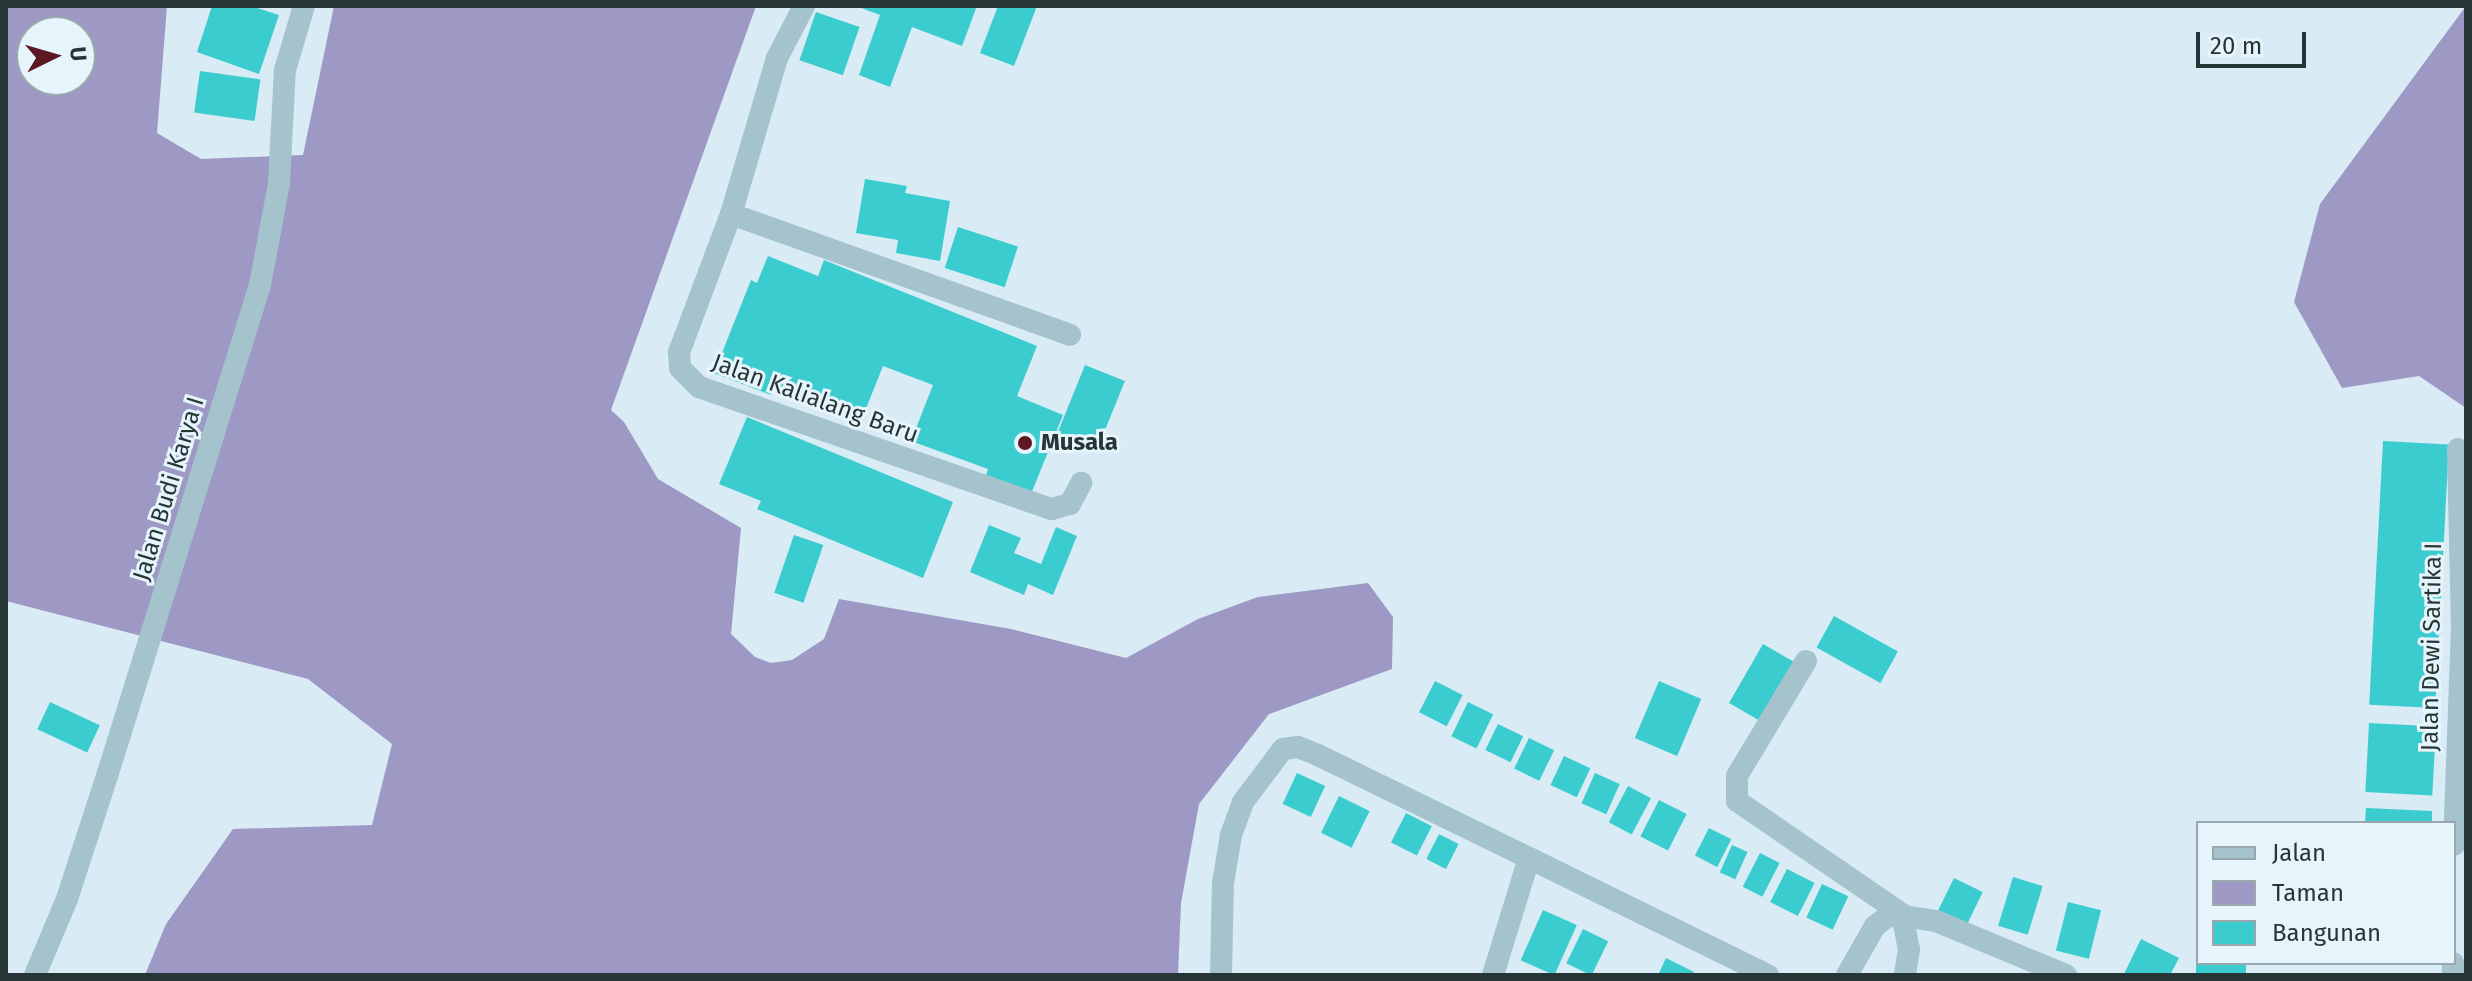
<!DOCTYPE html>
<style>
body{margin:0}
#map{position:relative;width:2472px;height:981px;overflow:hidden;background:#d9ebf4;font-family:"Fira Sans",sans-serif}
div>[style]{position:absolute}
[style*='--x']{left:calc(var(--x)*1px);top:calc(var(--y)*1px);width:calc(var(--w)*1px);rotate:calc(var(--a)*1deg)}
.green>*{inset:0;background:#9d98c4}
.building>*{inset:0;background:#3bccd0;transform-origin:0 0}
.minor>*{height:22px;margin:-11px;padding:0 11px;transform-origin:11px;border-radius:11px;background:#a4c3cd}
.dots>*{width:22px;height:22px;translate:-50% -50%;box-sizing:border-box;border:4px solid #e6f4fb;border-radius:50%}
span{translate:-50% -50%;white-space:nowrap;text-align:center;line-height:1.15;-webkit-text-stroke:6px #e6f4fb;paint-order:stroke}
.street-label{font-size:24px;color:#263637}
.poi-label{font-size:24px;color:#263637;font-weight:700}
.left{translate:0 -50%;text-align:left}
.frame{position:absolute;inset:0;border:8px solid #263637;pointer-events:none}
.legend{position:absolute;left:2196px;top:821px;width:260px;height:144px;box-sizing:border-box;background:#e6f4fb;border:2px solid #99a8ad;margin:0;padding:10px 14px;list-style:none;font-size:24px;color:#263637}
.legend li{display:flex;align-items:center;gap:16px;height:40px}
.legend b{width:40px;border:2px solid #99a8ad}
.north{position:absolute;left:16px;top:16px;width:80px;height:80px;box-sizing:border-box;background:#e6f4fb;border:2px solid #99a8ad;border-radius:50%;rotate:85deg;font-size:22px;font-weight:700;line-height:32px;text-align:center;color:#263637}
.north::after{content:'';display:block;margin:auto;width:28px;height:36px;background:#5c1823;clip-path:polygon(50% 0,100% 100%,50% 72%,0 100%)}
.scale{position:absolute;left:2196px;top:32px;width:110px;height:36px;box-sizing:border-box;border:4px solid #263637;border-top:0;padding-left:10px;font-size:24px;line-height:28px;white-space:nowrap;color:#263637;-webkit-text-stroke:6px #e6f4fb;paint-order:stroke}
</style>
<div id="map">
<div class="green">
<div style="clip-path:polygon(evenodd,6px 6px,167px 6px,157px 133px,201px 159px,303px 155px,334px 6px,756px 6px,611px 410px,624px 422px,658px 479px,741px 528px,731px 634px,755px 657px,771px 663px,792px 660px,824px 639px,839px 599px,1011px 629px,1126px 658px,1198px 619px,1258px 597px,1368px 583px,1393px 617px,1392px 669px,1269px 714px,1199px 804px,1181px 903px,1178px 975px,145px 975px,166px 924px,233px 829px,372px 825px,392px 744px,308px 679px,6px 601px,6px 6px,32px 32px,80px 32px,80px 80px,32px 80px,32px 32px)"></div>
<div style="clip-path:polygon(2466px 6px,2466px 408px,2419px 376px,2342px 388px,2294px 302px,2320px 204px)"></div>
</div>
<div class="building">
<div style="clip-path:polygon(212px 6px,251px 6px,279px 15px,259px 74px,197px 52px)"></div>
<div style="clip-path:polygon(856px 6px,977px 6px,962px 46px,912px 27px,890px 87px,859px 75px,880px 15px)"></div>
<div style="clip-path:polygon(998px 6px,1037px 6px,1014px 66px,980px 53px)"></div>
<div style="left:816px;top:12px;width:46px;height:51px;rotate:19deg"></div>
<div style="left:200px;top:71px;width:61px;height:42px;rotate:8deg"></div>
<div style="clip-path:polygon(865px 179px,907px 186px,905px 193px,950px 201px,940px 261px,896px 253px,898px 240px,856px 233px)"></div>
<div style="left:958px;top:227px;width:63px;height:43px;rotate:18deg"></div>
<div style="clip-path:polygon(768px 256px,818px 276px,824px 260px,1037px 346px,1017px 396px,1063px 415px,1029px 499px,984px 481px,988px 469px,911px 441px,933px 385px,883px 366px,861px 421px,774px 386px,771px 395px,714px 373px,751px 280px,757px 283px)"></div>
<div style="left:1085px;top:365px;width:43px;height:76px;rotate:22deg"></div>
<div style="clip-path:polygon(747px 417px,953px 502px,923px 578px,757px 509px,761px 501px,719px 484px)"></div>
<div style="left:2383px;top:441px;width:66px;height:264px;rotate:3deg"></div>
<div style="clip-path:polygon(989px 525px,1021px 538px,1014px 553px,1041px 564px,1056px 527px,1077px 536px,1053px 595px,1028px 584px,1024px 595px,970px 572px)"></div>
<div style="left:794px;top:535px;width:31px;height:61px;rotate:19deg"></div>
<div style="left:1834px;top:616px;width:73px;height:36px;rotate:29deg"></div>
<div style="left:1763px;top:644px;width:40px;height:68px;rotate:30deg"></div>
<div style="left:1435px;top:681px;width:31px;height:35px;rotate:27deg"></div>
<div style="left:1659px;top:681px;width:46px;height:62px;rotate:23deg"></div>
<div style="left:50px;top:702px;width:55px;height:30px;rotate:25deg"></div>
<div style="left:1468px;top:702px;width:28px;height:38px;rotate:26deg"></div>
<div style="left:2369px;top:723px;width:67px;height:69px;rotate:3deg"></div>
<div style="left:1498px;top:724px;width:28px;height:29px;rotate:26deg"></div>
<div style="left:1529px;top:738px;width:28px;height:34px;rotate:26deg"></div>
<div style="left:1564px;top:756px;width:29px;height:32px;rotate:25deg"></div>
<div style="left:1297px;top:773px;width:31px;height:34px;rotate:25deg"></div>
<div style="left:1595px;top:773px;width:27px;height:33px;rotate:24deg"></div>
<div style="left:1628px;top:786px;width:26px;height:41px;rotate:28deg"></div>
<div style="left:1339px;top:796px;width:34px;height:41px;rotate:26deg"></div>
<div style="left:1659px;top:800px;width:31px;height:41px;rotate:27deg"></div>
<div style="clip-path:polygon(2366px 808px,2432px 811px,2432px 823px,2365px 823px)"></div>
<div style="left:1406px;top:813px;width:29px;height:33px;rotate:27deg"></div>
<div style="left:1709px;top:828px;width:25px;height:31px;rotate:27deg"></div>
<div style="left:1439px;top:834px;width:22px;height:28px;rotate:27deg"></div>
<div style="left:1732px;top:845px;width:17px;height:30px;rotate:24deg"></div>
<div style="left:1760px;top:853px;width:22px;height:38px;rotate:27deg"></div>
<div style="left:1787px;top:869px;width:31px;height:37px;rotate:27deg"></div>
<div style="left:2013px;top:877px;width:31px;height:51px;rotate:17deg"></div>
<div style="left:1954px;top:878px;width:32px;height:36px;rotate:26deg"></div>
<div style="left:1822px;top:884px;width:29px;height:37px;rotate:25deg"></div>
<div style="left:2068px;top:902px;width:34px;height:50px;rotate:14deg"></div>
<div style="left:1543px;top:910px;width:37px;height:55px;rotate:24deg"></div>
<div style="left:1583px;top:929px;width:28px;height:38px;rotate:26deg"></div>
<div style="clip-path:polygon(2141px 939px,2179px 958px,2170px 975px,2124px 974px)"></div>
<div style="clip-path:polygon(1666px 958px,1694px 972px,1692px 975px,1658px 975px)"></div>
<div style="left:2246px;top:965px;width:10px;height:50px;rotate:90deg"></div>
</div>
<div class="minor">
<div style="--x:804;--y:6;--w:59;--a:117.4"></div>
<div style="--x:777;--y:58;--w:163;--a:106.4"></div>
<div style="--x:731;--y:214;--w:147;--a:110.6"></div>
<div style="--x:679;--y:352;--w:16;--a:86"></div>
<div style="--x:680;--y:368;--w:27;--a:45"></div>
<div style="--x:699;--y:387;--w:373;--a:19.1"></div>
<div style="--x:1052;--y:509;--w:19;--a:-16"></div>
<div style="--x:1070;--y:504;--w:24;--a:-62"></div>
<div style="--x:731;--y:214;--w:360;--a:19.6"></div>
<div style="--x:1806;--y:661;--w:134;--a:121"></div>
<div style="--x:1737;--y:776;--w:25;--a:90"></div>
<div style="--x:1737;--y:801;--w:200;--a:34.4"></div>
<div style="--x:1902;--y:914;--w:36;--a:79"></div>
<div style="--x:1909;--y:949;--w:26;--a:99"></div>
<div style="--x:2454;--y:845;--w:217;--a:-87.9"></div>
<div style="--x:2462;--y:628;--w:179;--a:-91.3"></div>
<div style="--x:35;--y:975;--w:82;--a:-67.2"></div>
<div style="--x:67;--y:899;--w:133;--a:-72"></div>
<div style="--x:108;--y:773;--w:511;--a:-72.7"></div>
<div style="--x:260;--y:285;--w:104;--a:-79.4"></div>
<div style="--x:279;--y:183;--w:113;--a:-87"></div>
<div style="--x:285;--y:70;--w:67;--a:-73.5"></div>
<div style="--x:1221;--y:975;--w:92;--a:-88.8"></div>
<div style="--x:1223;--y:883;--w:49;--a:-80.5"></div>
<div style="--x:1231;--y:835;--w:35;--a:-70"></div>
<div style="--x:1243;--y:802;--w:66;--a:-53"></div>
<div style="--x:1283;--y:749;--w:15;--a:-8"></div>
<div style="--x:1298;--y:747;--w:22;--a:22"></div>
<div style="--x:1318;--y:755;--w:235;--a:26"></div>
<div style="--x:1493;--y:975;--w:122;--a:-72.9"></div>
<div style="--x:1529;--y:858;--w:266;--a:26.1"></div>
<div style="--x:1847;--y:975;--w:56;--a:-60.3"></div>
<div style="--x:1875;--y:926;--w:20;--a:-37"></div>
<div style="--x:1891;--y:914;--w:46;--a:8.8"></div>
<div style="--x:1936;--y:921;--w:141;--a:22.6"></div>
<div style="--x:2453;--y:975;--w:12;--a:-90"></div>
</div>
<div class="dots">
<div style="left:1025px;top:443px;background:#5c1823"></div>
</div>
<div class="street-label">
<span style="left:815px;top:399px;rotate:20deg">Jalan Kalialang Baru</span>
<span style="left:169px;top:489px;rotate:-73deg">Jalan Budi Karya I</span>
<span style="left:2432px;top:647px;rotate:-89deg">Jalan Dewi Sartika I</span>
</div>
<div class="poi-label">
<span class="left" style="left:1041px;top:443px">Musala</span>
</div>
<div class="frame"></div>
<ul class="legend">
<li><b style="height:10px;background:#a4c3cd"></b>Jalan</li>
<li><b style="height:22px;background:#9d98c4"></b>Taman</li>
<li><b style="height:22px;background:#3bccd0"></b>Bangunan</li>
</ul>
<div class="north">U</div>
<div class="scale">20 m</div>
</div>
